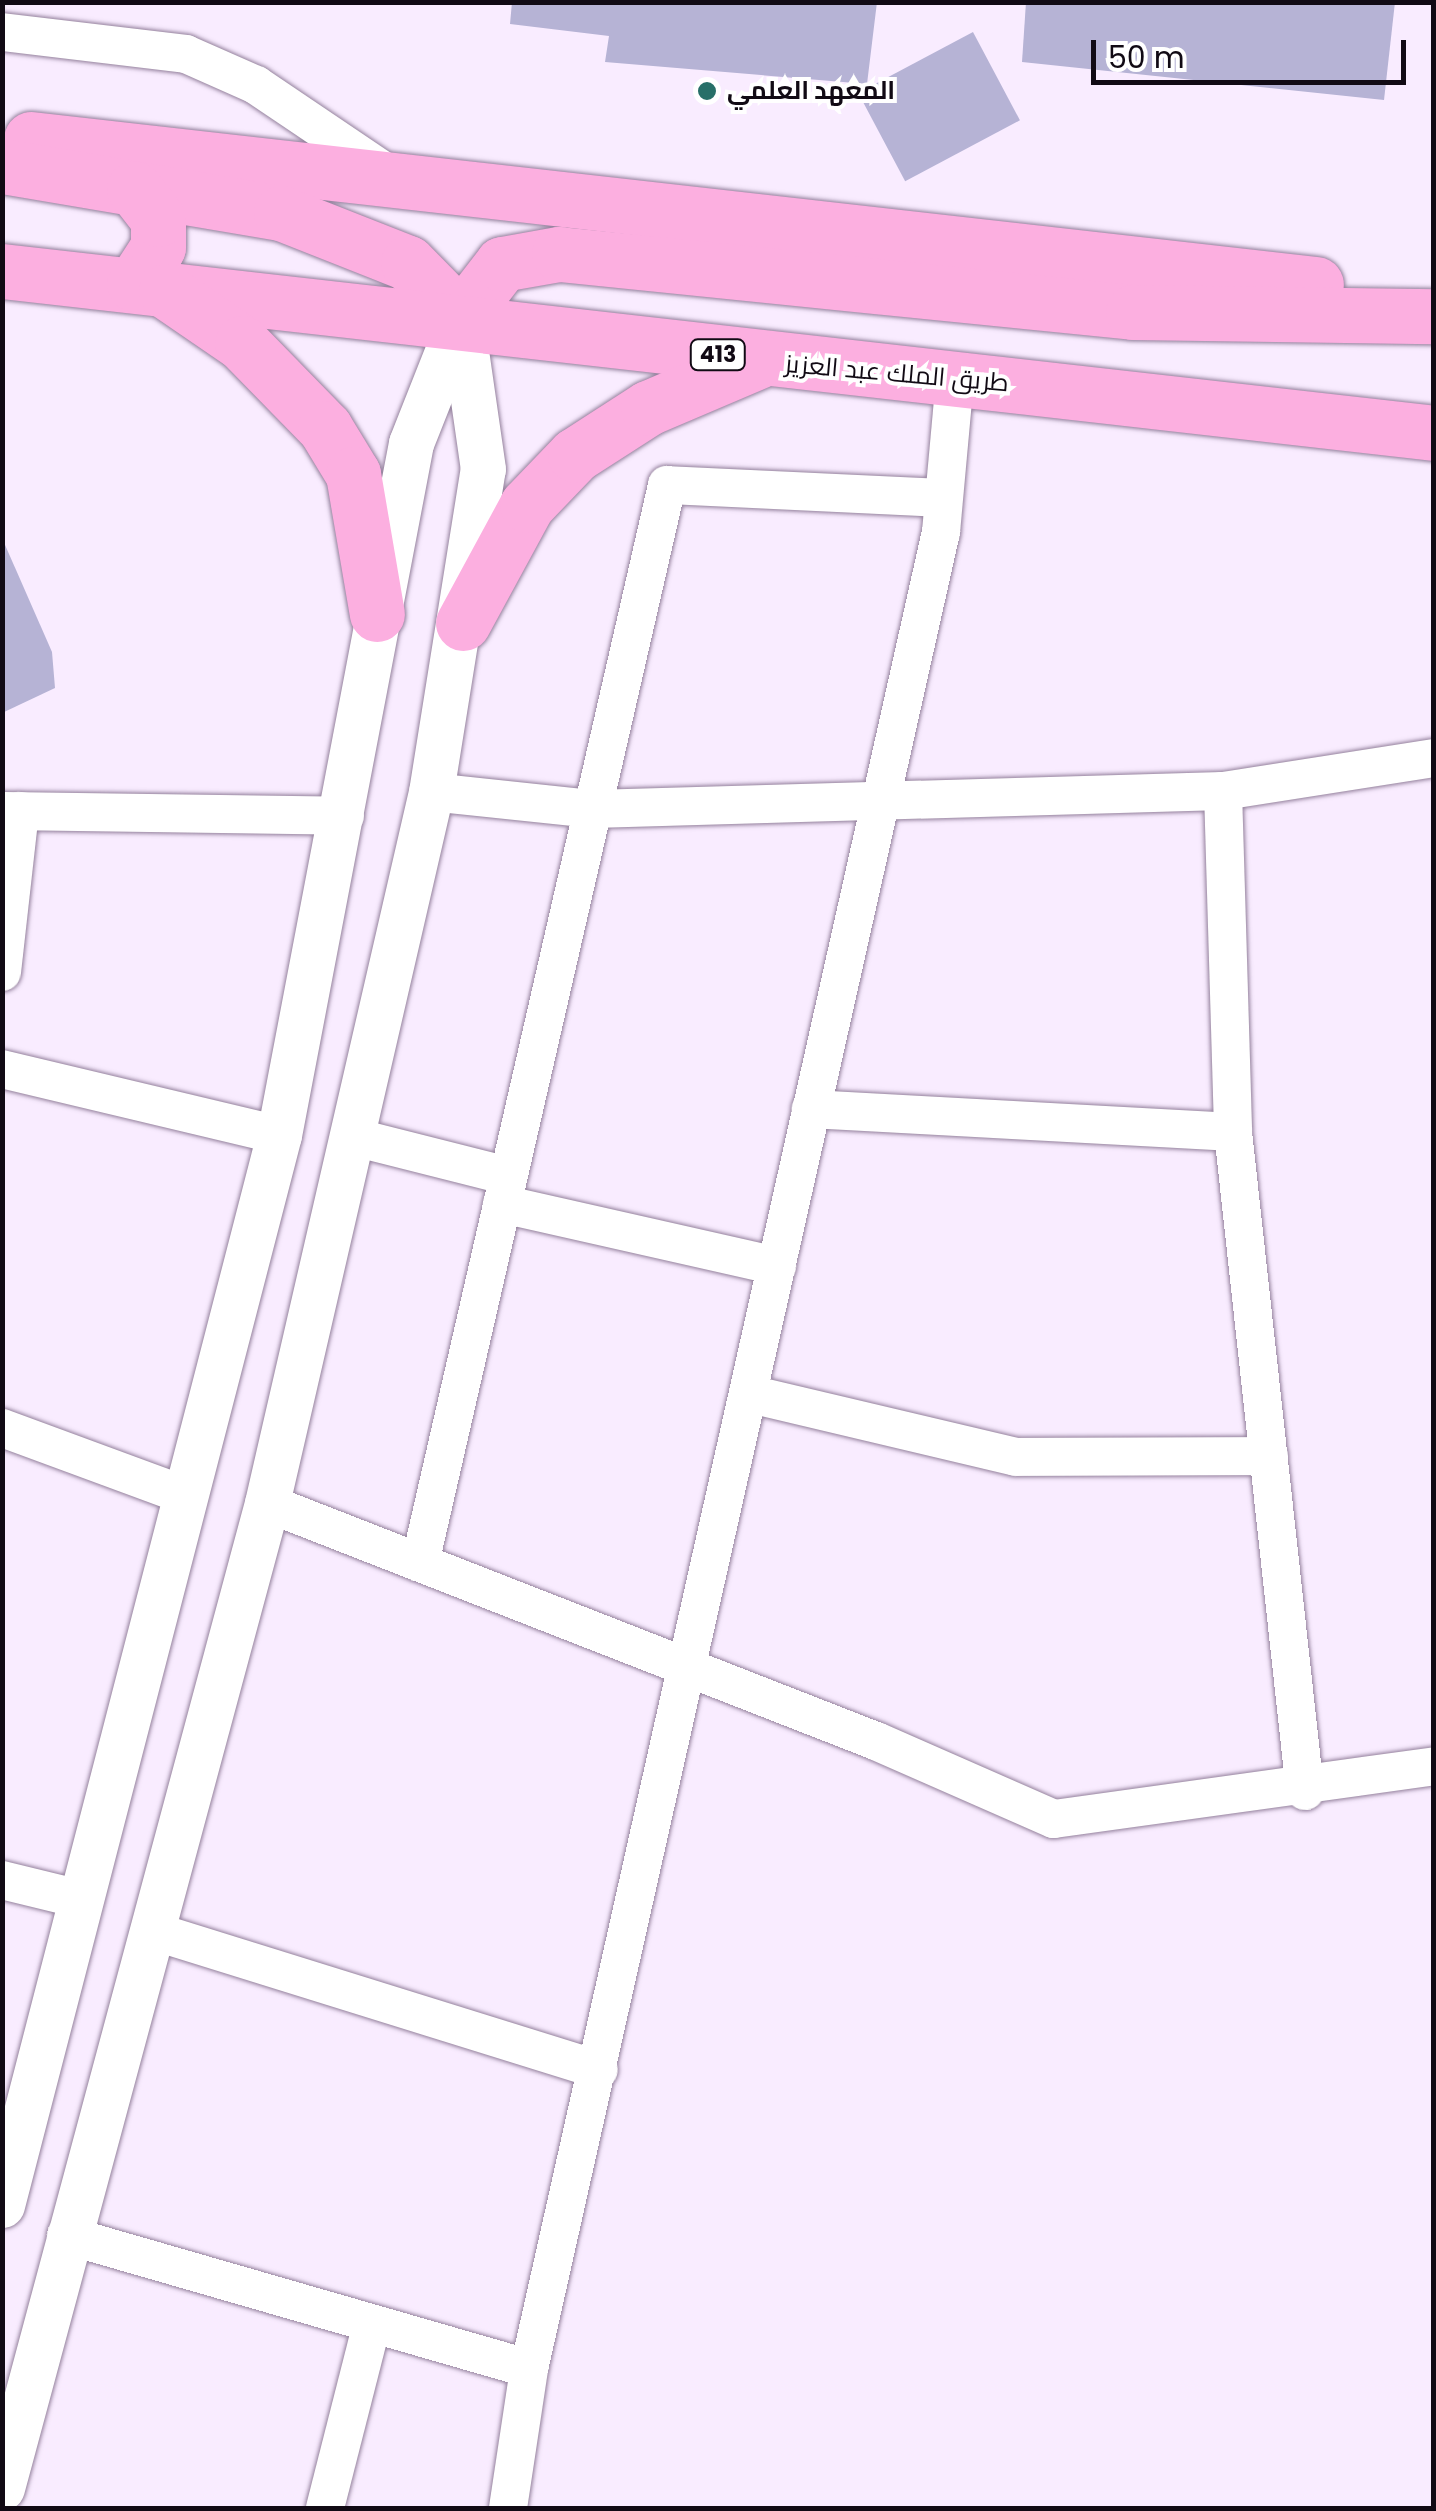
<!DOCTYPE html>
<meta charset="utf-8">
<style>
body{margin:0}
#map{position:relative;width:1436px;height:2511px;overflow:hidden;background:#f9ecff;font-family:Poppins,Cairo,sans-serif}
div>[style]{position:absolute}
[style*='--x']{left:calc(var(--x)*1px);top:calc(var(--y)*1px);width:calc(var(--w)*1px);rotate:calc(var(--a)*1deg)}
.building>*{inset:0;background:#b6b3d5;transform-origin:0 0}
.roads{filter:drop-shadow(0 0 2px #94819d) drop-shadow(0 0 2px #94819d)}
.minor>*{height:38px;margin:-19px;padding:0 19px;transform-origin:19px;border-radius:19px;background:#fff}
.tertiary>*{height:45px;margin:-22.5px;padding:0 22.5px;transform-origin:22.5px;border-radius:22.5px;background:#fff}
.trunk>*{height:55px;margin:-27.5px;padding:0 27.5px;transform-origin:27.5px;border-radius:27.5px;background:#fcafe0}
.dots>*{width:28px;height:28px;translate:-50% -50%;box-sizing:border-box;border:5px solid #fff;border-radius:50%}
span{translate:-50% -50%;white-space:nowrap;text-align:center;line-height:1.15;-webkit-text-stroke:8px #fff;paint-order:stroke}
.shield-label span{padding:2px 8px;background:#fff;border:2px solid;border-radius:8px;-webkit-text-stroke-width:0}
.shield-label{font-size:22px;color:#110a14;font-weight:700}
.poi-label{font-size:25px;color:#110a14;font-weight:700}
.left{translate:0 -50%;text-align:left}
.street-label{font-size:25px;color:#110a14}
.frame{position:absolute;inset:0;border:5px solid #110a14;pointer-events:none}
.scale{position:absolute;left:1091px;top:40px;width:315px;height:45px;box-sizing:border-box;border:5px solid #110a14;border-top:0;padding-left:12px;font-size:30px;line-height:35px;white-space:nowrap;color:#110a14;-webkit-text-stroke:8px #fff;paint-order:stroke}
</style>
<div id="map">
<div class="building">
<div style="clip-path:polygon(512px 2px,877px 2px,867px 84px,605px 62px,609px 36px,510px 24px)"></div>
<div style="clip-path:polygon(1026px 2px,1395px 2px,1384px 100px,1022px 62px)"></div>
<div style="left:973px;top:32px;width:100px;height:130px;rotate:62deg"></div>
<div style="clip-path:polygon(2px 538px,52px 652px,55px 688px,2px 713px)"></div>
</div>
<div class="roads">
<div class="minor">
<div style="--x:2;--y:32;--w:185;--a:6.8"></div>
<div style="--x:186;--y:54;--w:77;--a:23.9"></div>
<div style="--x:256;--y:85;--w:156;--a:34"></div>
<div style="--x:1223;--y:791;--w:214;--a:-8.9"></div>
<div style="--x:431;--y:792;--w:163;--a:6"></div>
<div style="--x:593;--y:809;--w:630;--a:-1.64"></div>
<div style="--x:1223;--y:791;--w:341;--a:88.3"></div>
<div style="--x:1233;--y:1132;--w:423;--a:-176.9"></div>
<div style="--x:2;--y:811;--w:343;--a:0.8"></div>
<div style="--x:2;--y:972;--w:162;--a:-83.6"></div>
<div style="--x:2;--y:1069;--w:285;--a:13.4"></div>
<div style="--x:1233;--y:1132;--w:663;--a:83.76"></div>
<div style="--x:350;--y:1136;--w:163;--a:14.2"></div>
<div style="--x:502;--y:1204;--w:282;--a:12.7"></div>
<div style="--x:750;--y:1394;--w:273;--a:13.3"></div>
<div style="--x:1016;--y:1457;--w:253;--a:-0.2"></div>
<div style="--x:2;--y:1428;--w:197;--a:20.2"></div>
<div style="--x:267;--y:1503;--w:654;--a:21.35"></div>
<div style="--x:876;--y:1741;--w:194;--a:23.7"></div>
<div style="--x:1054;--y:1819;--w:384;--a:-7.9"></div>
<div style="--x:420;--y:1563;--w:1106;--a:-77.09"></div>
<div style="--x:667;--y:485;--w:273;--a:2.7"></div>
<div style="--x:2;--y:1880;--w:80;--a:13.7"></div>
<div style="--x:150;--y:1930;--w:470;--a:17.3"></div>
<div style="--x:66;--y:2235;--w:482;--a:16.1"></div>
<div style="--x:325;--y:2508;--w:190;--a:-75.7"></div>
<div style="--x:508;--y:2508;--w:141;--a:-81.4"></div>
<div style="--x:529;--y:2369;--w:1883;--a:-77.36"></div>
<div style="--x:941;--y:532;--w:156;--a:-84.8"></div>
</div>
<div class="tertiary">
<div style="--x:2;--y:2205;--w:1105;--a:-75.49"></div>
<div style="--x:279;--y:1135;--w:704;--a:-79.2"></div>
<div style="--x:411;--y:443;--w:133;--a:-68.4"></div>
<div style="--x:2;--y:2488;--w:1020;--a:-74.94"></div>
<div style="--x:267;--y:1503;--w:730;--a:-77.01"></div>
<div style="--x:431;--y:792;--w:327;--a:-80.9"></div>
<div style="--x:483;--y:469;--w:154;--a:-98.2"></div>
</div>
<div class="trunk">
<div style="--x:31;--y:139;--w:1293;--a:6.44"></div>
<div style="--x:2;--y:166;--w:283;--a:9.6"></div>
<div style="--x:281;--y:213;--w:136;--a:21.5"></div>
<div style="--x:408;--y:263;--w:76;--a:45.5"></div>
<div style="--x:461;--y:317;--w:67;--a:-52.3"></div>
<div style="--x:502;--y:264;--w:58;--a:-10"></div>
<div style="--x:559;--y:254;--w:577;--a:5.77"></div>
<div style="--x:1133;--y:312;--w:301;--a:0.8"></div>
<div style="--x:2;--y:271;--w:1441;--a:6.45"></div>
<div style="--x:134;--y:284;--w:44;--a:-57"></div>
<div style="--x:158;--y:247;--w:28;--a:-90"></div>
<div style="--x:158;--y:219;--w:39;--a:-128"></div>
<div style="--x:166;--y:291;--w:92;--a:34.4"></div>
<div style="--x:242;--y:343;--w:119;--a:45.7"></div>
<div style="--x:325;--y:428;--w:54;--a:58.7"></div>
<div style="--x:353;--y:474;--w:142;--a:80.3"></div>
<div style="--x:463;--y:623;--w:134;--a:-61.5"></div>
<div style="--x:527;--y:505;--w:69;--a:-46.2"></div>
<div style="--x:575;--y:455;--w:87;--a:-32.8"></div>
<div style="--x:648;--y:408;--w:120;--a:-23.1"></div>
</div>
</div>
<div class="dots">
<div style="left:707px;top:91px;background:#276f68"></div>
</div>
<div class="shield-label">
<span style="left:718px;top:355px">413</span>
</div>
<div class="poi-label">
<span class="left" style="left:727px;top:91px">المعهد العلمي</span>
</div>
<div class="street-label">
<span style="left:897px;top:374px;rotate:5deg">طريق الملك عبد العزيز</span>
</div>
<div class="frame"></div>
<div class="scale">50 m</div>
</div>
